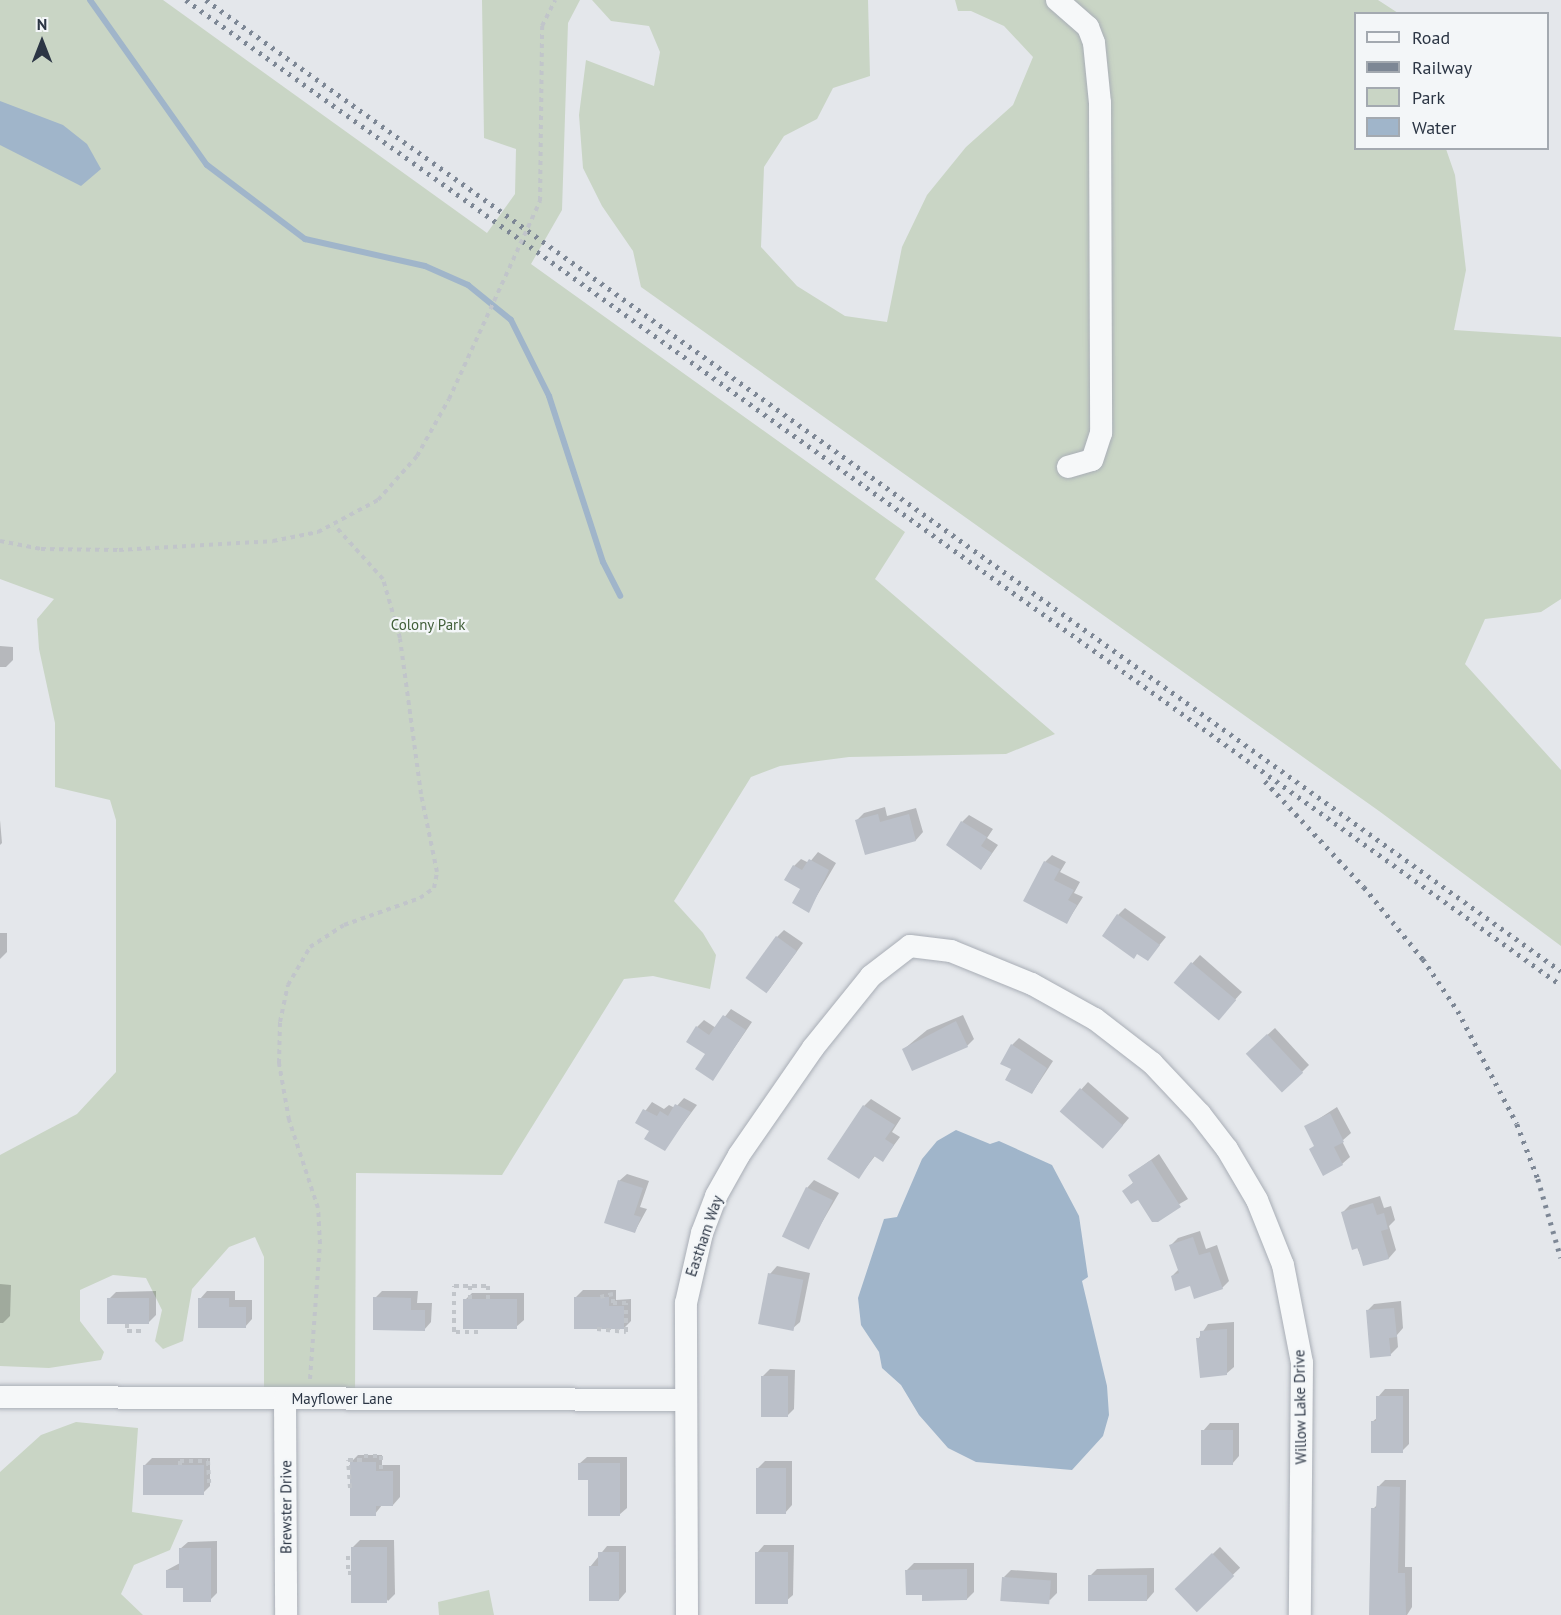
<!DOCTYPE html>
<style>
body{margin:0}
#map{position:relative;width:1561px;height:1615px;overflow:hidden;background:#e4e7eb;font-family:"PT Sans",sans-serif}
div>[style]{position:absolute}
[style*='--x']{left:calc(var(--x)*1px);top:calc(var(--y)*1px);width:calc(var(--w)*1px);rotate:calc(var(--a)*1deg)}
.green>*{inset:0;background:#c9d5c5}
.water>*{inset:0;background:#a0b5ca}
.shadow>*{inset:0;background:#0003;transform-origin:0 0}
.stream>*{height:6px;margin:-3px;padding:0 3px;transform-origin:3px;border-radius:3px;background:#a0b5ca}
.building>*{inset:0;background:#bbc0c9;transform-origin:0 0}
.path>*{height:4px;margin-top:-2px;transform-origin:0;background:repeating-linear-gradient(90deg,#c1c5ca 0 4.5px,transparent 0 9px)}
.roads{filter:drop-shadow(0 0 2px #a9aeb6) drop-shadow(0 0 2px #a9aeb6)}
.minor>*{height:22px;margin:-11px;padding:0 11px;transform-origin:11px;border-radius:11px;background:#f6f8f9}
.rail>*{height:4.5px;margin-top:-2.25px;transform-origin:0;background:repeating-linear-gradient(90deg,#7d8795 0 3px,transparent 0 9px)}
.path-bridge>*{height:4px;margin-top:-2px;transform-origin:0;background:repeating-linear-gradient(90deg,#c1c5ca 0 4.5px,transparent 0 9px)}
span{translate:-50% -50%;white-space:nowrap;text-align:center;line-height:1.15;-webkit-text-stroke:4.5px #f3f6f8;paint-order:stroke}
.park-label{font-size:15px;color:#415f39}
.street-label{font-size:15px;color:#2b3544}
.legend{position:absolute;left:1354px;top:12px;width:195px;height:138px;box-sizing:border-box;background:#f3f6f8;border:2px solid #a3a9b0;margin:0;padding:8px 10px;list-style:none;font-size:18px;color:#2b3544}
.legend li{display:flex;align-items:center;gap:12px;height:30px}
.legend b{width:30px;border:2px solid #a3a9b0}
.north{position:absolute;left:12px;top:12px;width:60px;height:60px;-webkit-text-stroke:4px #f3f6f8;paint-order:stroke;rotate:0deg;font-size:16px;font-weight:700;line-height:24px;text-align:center;color:#2b3544}
.north::after{content:'';display:block;margin:auto;width:21px;height:27px;background:#2b3544;clip-path:polygon(50% 0,100% 100%,50% 72%,0 100%)}
</style>
<div id="map">
<div class="green">
<div style="clip-path:polygon(0 0,163px 0,487px 233px,515px 194px,516px 149px,484px 138px,482px 0,580px 0,568px 23px,562px 210px,531px 264px,905px 532px,875px 579px,1055px 734px,1006px 754px,849px 757px,780px 766px,751px 777px,674px 901px,703px 933px,716px 955px,710px 989px,653px 976px,624px 979px,502px 1175px,356px 1173px,355px 1399px,264px 1398px,264px 1257px,255px 1237px,229px 1247px,192px 1289px,183px 1341px,163px 1349px,155px 1341px,162px 1310px,146px 1278px,113px 1275px,80px 1290px,80px 1321px,104px 1352px,101px 1360px,49px 1368px,0 1366px,0 1155px,77px 1114px,116px 1072px,116px 820px,110px 800px,55px 787px,55px 723px,39px 649px,37px 619px,54px 599px,0 579px)"></div>
<div style="clip-path:polygon(592px 0,868px 0,870px 76px,833px 88px,817px 119px,784px 136px,764px 167px,761px 247px,797px 286px,845px 316px,887px 322px,902px 247px,927px 195px,966px 147px,1013px 105px,1033px 57px,1004px 26px,971px 11px,958px 11px,955px 0,1378px 0,1398px 13px,1356px 14px,1356px 148px,1446px 149px,1455px 175px,1466px 270px,1454px 330px,1561px 337px,1561px 599px,1541px 612px,1485px 619px,1465px 664px,1561px 770px,1561px 946px,1379px 811px,641px 287px,633px 251px,602px 206px,583px 168px,579px 115px,586px 60px,654px 86px,660px 52px,649px 26px,611px 21px)"></div>
<div style="clip-path:polygon(76px 1422px,138px 1428px,132px 1512px,183px 1520px,170px 1550px,134px 1565px,121px 1594px,143px 1615px,0 1615px,0 1472px,41px 1435px)"></div>
<div style="clip-path:polygon(489px 1590px,494px 1615px,439px 1615px,438px 1602px)"></div>
</div>
<div class="water">
<div style="clip-path:polygon(0 101px,63px 125px,87px 144px,101px 169px,81px 186px,0 145px)"></div>
<div style="clip-path:polygon(956px 1130px,990px 1144px,999px 1141px,1052px 1165px,1079px 1216px,1088px 1277px,1082px 1281px,1107px 1386px,1109px 1415px,1103px 1436px,1072px 1470px,976px 1462px,948px 1448px,919px 1415px,901px 1385px,882px 1368px,879px 1352px,861px 1325px,858px 1298px,884px 1219px,897px 1217px,922px 1159px,937px 1141px)"></div>
</div>
<div class="shadow">
<div style="clip-path:polygon(0 646px,13px 647px,13px 660px,6px 667px,0 667px)"></div>
<div style="clip-path:polygon(885px 807px,887px 816px,916px 808px,923px 832px,916px 840px,866px 853px,857px 820px,864px 813px)"></div>
<div style="clip-path:polygon(969px 815px,993px 829px,987px 838px,998px 845px,981px 869px,962px 822px)"></div>
<div style="clip-path:polygon(0 820px,2px 843px,0 845px)"></div>
<div style="clip-path:polygon(818px 852px,836px 863px,808px 911px,794px 866px,801px 859px,809px 863px)"></div>
<div style="clip-path:polygon(1052px 855px,1066px 862px,1060px 872px,1080px 882px,1074px 893px,1083px 897px,1067px 922px,1045px 862px)"></div>
<div style="clip-path:polygon(1125px 908px,1166px 937px,1148px 959px,1138px 952px,1118px 915px)"></div>
<div style="clip-path:polygon(784px 930px,803px 943px,768px 991px,777px 937px)"></div>
<div style="clip-path:polygon(0 933px,7px 933px,7px 952px,0 959px)"></div>
<div style="clip-path:polygon(1200px 955px,1242px 992px,1224px 1012px,1175px 982px)"></div>
<div style="clip-path:polygon(731px 1009px,752px 1022px,713px 1079px,697px 1027px,704px 1020px,716px 1028px)"></div>
<div style="clip-path:polygon(963px 1015px,974px 1039px,967px 1046px,904px 1049px,927px 1030px)"></div>
<div style="clip-path:polygon(1275px 1028px,1309px 1065px,1302px 1072px,1255px 1046px)"></div>
<div style="clip-path:polygon(1019px 1038px,1053px 1061px,1032px 1093px,1013px 1069px,1012px 1045px)"></div>
<div style="clip-path:polygon(1088px 1082px,1129px 1118px,1110px 1140px,1062px 1111px)"></div>
<div style="clip-path:polygon(684px 1098px,697px 1105px,664px 1149px,651px 1130px,637px 1122px,652px 1102px,664px 1109px,669px 1105px,675px 1108px)"></div>
<div style="clip-path:polygon(871px 1099px,901px 1118px,892px 1132px,900px 1137px,883px 1160px,875px 1156px,858px 1178px,864px 1106px)"></div>
<div style="clip-path:polygon(1337px 1107px,1351px 1133px,1342px 1141px,1350px 1157px,1342px 1164px,1315px 1145px,1306px 1127px)"></div>
<div style="clip-path:polygon(1159px 1154px,1188px 1199px,1152px 1220px,1138px 1198px,1124px 1191px,1134px 1182px,1130px 1175px)"></div>
<div style="clip-path:polygon(627px 1174px,649px 1181px,640px 1207px,647px 1209px,635px 1231px,619px 1181px)"></div>
<div style="clip-path:polygon(814px 1180px,839px 1193px,807px 1248px,807px 1188px)"></div>
<div style="clip-path:polygon(1380px 1196px,1384px 1208px,1391px 1206px,1395px 1220px,1389px 1226px,1396px 1250px,1389px 1258px,1364px 1265px,1343px 1212px,1350px 1205px)"></div>
<div style="clip-path:polygon(1200px 1231px,1206px 1249px,1217px 1245px,1229px 1281px,1222px 1288px,1191px 1285px,1172px 1276px,1179px 1269px,1171px 1245px,1178px 1238px)"></div>
<div style="clip-path:polygon(777px 1266px,810px 1273px,800px 1322px,792px 1329px,770px 1274px)"></div>
<div style="clip-path:polygon(0 1284px,11px 1285px,10px 1316px,3px 1323px,0 1323px)"></div>
<div style="clip-path:polygon(583px 1290px,616px 1290px,616px 1300px,631px 1299px,631px 1321px,624px 1328px,575px 1298px)"></div>
<div style="clip-path:polygon(156px 1291px,156px 1315px,149px 1322px,109px 1299px,116px 1292px)"></div>
<div style="clip-path:polygon(207px 1291px,235px 1291px,235px 1300px,252px 1300px,252px 1319px,245px 1327px,200px 1299px)"></div>
<div style="clip-path:polygon(382px 1291px,418px 1291px,417px 1303px,432px 1303px,431px 1322px,424px 1330px,375px 1298px)"></div>
<div style="clip-path:polygon(472px 1293px,524px 1293px,524px 1320px,516px 1327px,465px 1300px)"></div>
<div style="clip-path:polygon(1401px 1301px,1403px 1328px,1397px 1335px,1398px 1347px,1390px 1355px,1367px 1311px,1374px 1304px)"></div>
<div style="clip-path:polygon(1234px 1322px,1234px 1367px,1226px 1374px,1198px 1339px,1208px 1324px)"></div>
<div style="clip-path:polygon(770px 1369px,795px 1370px,794px 1409px,787px 1416px,763px 1376px)"></div>
<div style="clip-path:polygon(1385px 1389px,1409px 1389px,1409px 1444px,1402px 1451px,1372px 1422px,1378px 1417px,1378px 1397px)"></div>
<div style="clip-path:polygon(1210px 1423px,1239px 1423px,1239px 1456px,1232px 1464px,1203px 1431px)"></div>
<div style="clip-path:polygon(358px 1455px,382px 1455px,382px 1465px,400px 1465px,400px 1497px,393px 1505px,382px 1505px,375px 1514px,351px 1462px)"></div>
<div style="clip-path:polygon(587px 1457px,627px 1457px,627px 1508px,619px 1515px,579px 1464px)"></div>
<div style="clip-path:polygon(152px 1458px,210px 1458px,210px 1486px,203px 1493px,145px 1465px)"></div>
<div style="clip-path:polygon(765px 1461px,792px 1461px,792px 1505px,785px 1513px,758px 1468px)"></div>
<div style="clip-path:polygon(1385px 1480px,1406px 1480px,1405px 1567px,1412px 1567px,1412px 1607px,1407px 1615px,1379px 1615px,1373px 1509px,1378px 1504px,1378px 1487px)"></div>
<div style="clip-path:polygon(360px 1540px,394px 1540px,395px 1594px,388px 1601px,352px 1548px)"></div>
<div style="clip-path:polygon(217px 1541px,217px 1593px,210px 1600px,184px 1587px,167px 1570px,180px 1563px,180px 1549px,188px 1542px)"></div>
<div style="clip-path:polygon(764px 1545px,794px 1545px,793px 1595px,785px 1602px,757px 1553px)"></div>
<div style="clip-path:polygon(607px 1546px,626px 1546px,626px 1592px,619px 1600px,590px 1567px)"></div>
<div style="left:1220px;top:1547px;width:29px;height:61px;rotate:46deg"></div>
<div style="clip-path:polygon(914px 1563px,974px 1563px,974px 1592px,967px 1599px,924px 1594px,907px 1570px)"></div>
<div style="clip-path:polygon(1154px 1568px,1154px 1592px,1147px 1600px,1090px 1576px,1097px 1569px)"></div>
<div style="clip-path:polygon(1011px 1570px,1057px 1573px,1057px 1593px,1050px 1600px,1004px 1577px)"></div>
</div>
<div class="stream">
<div style="--x:90;--y:0;--w:202;--a:54.7"></div>
<div style="--x:207;--y:165;--w:123;--a:37.1"></div>
<div style="--x:305;--y:239;--w:123;--a:12.7"></div>
<div style="--x:425;--y:266;--w:47;--a:23.8"></div>
<div style="--x:468;--y:285;--w:55;--a:39.1"></div>
<div style="--x:511;--y:320;--w:85;--a:63.4"></div>
<div style="--x:549;--y:396;--w:175;--a:72"></div>
<div style="--x:603;--y:562;--w:38;--a:63"></div>
</div>
<div class="building">
<div style="clip-path:polygon(878px 814px,880px 822px,909px 814px,916px 841px,865px 855px,855px 820px)"></div>
<div style="clip-path:polygon(961px 821px,987px 837px,981px 846px,992px 853px,981px 870px,946px 845px)"></div>
<div style="clip-path:polygon(809px 859px,829px 870px,809px 913px,792px 903px,800px 889px,784px 880px,793px 865px,802px 870px)"></div>
<div style="clip-path:polygon(1044px 861px,1060px 869px,1054px 880px,1074px 890px,1068px 900px,1077px 905px,1067px 924px,1023px 901px)"></div>
<div style="clip-path:polygon(1117px 914px,1160px 945px,1148px 961px,1137px 954px,1134px 959px,1102px 936px)"></div>
<div style="left:776px;top:936px;width:26px;height:52px;rotate:36deg"></div>
<div style="left:1191px;top:962px;width:59px;height:27px;rotate:40deg"></div>
<div style="clip-path:polygon(723px 1015px,746px 1030px,713px 1081px,695px 1069px,705px 1054px,686px 1042px,696px 1026px,709px 1035px)"></div>
<div style="clip-path:polygon(956px 1021px,968px 1047px,912px 1071px,902px 1049px)"></div>
<div style="left:1267px;top:1034px;width:53px;height:29px;rotate:47deg"></div>
<div style="clip-path:polygon(1011px 1044px,1047px 1068px,1032px 1094px,1005px 1080px,1011px 1069px,1000px 1064px)"></div>
<div style="left:1080px;top:1088px;width:57px;height:31px;rotate:41deg"></div>
<div style="clip-path:polygon(675px 1104px,691px 1112px,665px 1151px,644px 1139px,649px 1131px,635px 1123px,643px 1109px,657px 1116px,660px 1111px,668px 1116px)"></div>
<div style="clip-path:polygon(863px 1105px,895px 1125px,885px 1139px,894px 1145px,883px 1162px,874px 1156px,859px 1179px,827px 1159px)"></div>
<div style="clip-path:polygon(1330px 1113px,1344px 1142px,1334px 1147px,1343px 1165px,1323px 1176px,1309px 1149px,1314px 1146px,1304px 1126px)"></div>
<div style="clip-path:polygon(1151px 1160px,1181px 1207px,1158px 1222px,1152px 1222px,1138px 1200px,1131px 1204px,1122px 1191px,1133px 1183px,1128px 1175px)"></div>
<div style="clip-path:polygon(618px 1180px,643px 1188px,634px 1215px,641px 1217px,635px 1233px,604px 1223px)"></div>
<div style="left:806px;top:1187px;width:30px;height:55px;rotate:26deg"></div>
<div style="clip-path:polygon(1373px 1203px,1377px 1215px,1384px 1213px,1388px 1229px,1381px 1231px,1389px 1259px,1363px 1266px,1358px 1248px,1352px 1250px,1341px 1212px)"></div>
<div style="clip-path:polygon(1193px 1237px,1199px 1255px,1210px 1252px,1223px 1289px,1194px 1299px,1190px 1286px,1175px 1291px,1171px 1276px,1179px 1273px,1169px 1245px)"></div>
<div style="left:768px;top:1273px;width:36px;height:52px;rotate:11deg"></div>
<div style="clip-path:polygon(373px 1297px,411px 1298px,411px 1310px,425px 1310px,425px 1331px,373px 1330px)"></div>
<div style="clip-path:polygon(574px 1297px,609px 1297px,609px 1306px,624px 1306px,624px 1329px,574px 1329px)"></div>
<div style="left:107px;top:1298px;width:42px;height:26px"></div>
<div style="clip-path:polygon(198px 1298px,229px 1298px,229px 1307px,246px 1307px,246px 1328px,198px 1328px)"></div>
<div style="left:463px;top:1299px;width:54px;height:30px"></div>
<div style="clip-path:polygon(1394px 1308px,1397px 1337px,1389px 1338px,1391px 1356px,1370px 1358px,1366px 1310px)"></div>
<div style="clip-path:polygon(1227px 1329px,1227px 1375px,1200px 1378px,1196px 1338px,1200px 1338px,1200px 1331px)"></div>
<div style="left:761px;top:1376px;width:27px;height:41px"></div>
<div style="clip-path:polygon(1376px 1396px,1403px 1396px,1403px 1453px,1371px 1453px,1371px 1421px,1376px 1421px)"></div>
<div style="left:1201px;top:1430px;width:32px;height:35px"></div>
<div style="clip-path:polygon(350px 1462px,376px 1462px,376px 1471px,393px 1471px,393px 1506px,376px 1506px,376px 1516px,350px 1516px)"></div>
<div style="clip-path:polygon(578px 1463px,620px 1463px,620px 1516px,588px 1516px,588px 1480px,578px 1480px)"></div>
<div style="left:143px;top:1465px;width:61px;height:30px"></div>
<div style="left:756px;top:1468px;width:30px;height:46px"></div>
<div style="clip-path:polygon(1377px 1486px,1400px 1487px,1398px 1573px,1405px 1573px,1406px 1615px,1369px 1615px,1371px 1508px,1376px 1508px)"></div>
<div style="left:351px;top:1547px;width:36px;height:56px"></div>
<div style="clip-path:polygon(179px 1548px,211px 1548px,211px 1602px,183px 1602px,183px 1588px,166px 1588px,166px 1570px,179px 1570px)"></div>
<div style="clip-path:polygon(598px 1552px,619px 1552px,619px 1601px,589px 1601px,589px 1566px,598px 1566px)"></div>
<div style="left:755px;top:1552px;width:33px;height:52px"></div>
<div style="left:1212px;top:1553px;width:32px;height:52px;rotate:46deg"></div>
<div style="clip-path:polygon(967px 1569px,967px 1600px,922px 1601px,922px 1595px,906px 1595px,905px 1570px)"></div>
<div style="left:1088px;top:1575px;width:59px;height:26px"></div>
<div style="left:1002px;top:1577px;width:49px;height:24px;rotate:4deg"></div>
</div>
<div class="path">
<div style="--x:542;--y:26;--w:29;--a:-63"></div>
<div style="--x:0;--y:541;--w:42;--a:11"></div>
<div style="--x:41;--y:549;--w:78;--a:0.7"></div>
<div style="--x:119;--y:550;--w:154;--a:-3.3"></div>
<div style="--x:273;--y:541;--w:46;--a:-11.3"></div>
<div style="--x:318;--y:532;--w:68;--a:-28.1"></div>
<div style="--x:378;--y:500;--w:59;--a:-48.4"></div>
<div style="--x:417;--y:456;--w:65;--a:-60.7"></div>
<div style="--x:470;--y:1286;--w:13;--a:90"></div>
<div style="--x:127;--y:1324;--w:7;--a:90"></div>
<div style="--x:127;--y:1331;--w:17;--a:0"></div>
<div style="--x:597;--y:1329;--w:29;--a:6"></div>
<div style="--x:626;--y:1332;--w:29;--a:-90"></div>
<div style="--x:626;--y:1303;--w:13;--a:180"></div>
<div style="--x:613;--y:1303;--w:9;--a:-90"></div>
<div style="--x:613;--y:1294;--w:13;--a:167"></div>
<div style="--x:478;--y:1332;--w:24;--a:180"></div>
<div style="--x:454;--y:1332;--w:46;--a:-90"></div>
<div style="--x:454;--y:1286;--w:34;--a:0"></div>
<div style="--x:488;--y:1286;--w:13;--a:90"></div>
<div style="--x:310;--y:1379;--w:135;--a:-85.8"></div>
<div style="--x:320;--y:1244;--w:36;--a:-93"></div>
<div style="--x:318;--y:1208;--w:93;--a:-108.2"></div>
<div style="--x:289;--y:1120;--w:58;--a:-100"></div>
<div style="--x:279;--y:1063;--w:41;--a:-88.6"></div>
<div style="--x:280;--y:1022;--w:38;--a:-78"></div>
<div style="--x:288;--y:985;--w:44;--a:-59.9"></div>
<div style="--x:310;--y:947;--w:40;--a:-32.9"></div>
<div style="--x:344;--y:925;--w:81;--a:-19.6"></div>
<div style="--x:420;--y:898;--w:17;--a:-36"></div>
<div style="--x:434;--y:888;--w:16;--a:-79"></div>
<div style="--x:437;--y:872;--w:80;--a:-101.6"></div>
<div style="--x:421;--y:794;--w:157;--a:-97.7"></div>
<div style="--x:400;--y:638;--w:61;--a:-106.1"></div>
<div style="--x:383;--y:579;--w:72;--a:-132.2"></div>
<div style="--x:364;--y:1456;--w:17;--a:0"></div>
<div style="--x:381;--y:1456;--w:15;--a:90"></div>
<div style="--x:180;--y:1465;--w:4;--a:-90"></div>
<div style="--x:180;--y:1461;--w:28;--a:0"></div>
<div style="--x:208;--y:1461;--w:22;--a:87"></div>
<div style="--x:350;--y:1488;--w:28;--a:-94"></div>
<div style="--x:348;--y:1460;--w:16;--a:0"></div>
<div style="--x:348;--y:1556;--w:17;--a:90"></div>
<div style="--x:348;--y:1573;--w:3;--a:0"></div>
</div>
<div class="roads">
<div class="minor">
<div style="--x:1057;--y:0;--w:41;--a:41.1"></div>
<div style="--x:1088;--y:27;--w:17;--a:69"></div>
<div style="--x:1094;--y:43;--w:60;--a:84.3"></div>
<div style="--x:1100;--y:103;--w:330;--a:89.8"></div>
<div style="--x:1101;--y:433;--w:28;--a:108"></div>
<div style="--x:1092;--y:460;--w:25;--a:164"></div>
<div style="--x:0;--y:1397;--w:685;--a:0.25"></div>
<div style="--x:285;--y:1398;--w:217;--a:89.7"></div>
<div style="--x:687;--y:1615;--w:312;--a:-90.2"></div>
<div style="--x:686;--y:1303;--w:72;--a:-77.1"></div>
<div style="--x:702;--y:1233;--w:40;--a:-69"></div>
<div style="--x:716;--y:1196;--w:47;--a:-60.7"></div>
<div style="--x:739;--y:1155;--w:130;--a:-55.3"></div>
<div style="--x:813;--y:1048;--w:92;--a:-51.1"></div>
<div style="--x:871;--y:976;--w:49;--a:-37.6"></div>
<div style="--x:910;--y:946;--w:41;--a:7"></div>
<div style="--x:951;--y:951;--w:87;--a:22.2"></div>
<div style="--x:1032;--y:984;--w:72;--a:29.1"></div>
<div style="--x:1095;--y:1019;--w:72;--a:37.7"></div>
<div style="--x:1152;--y:1063;--w:70;--a:46.7"></div>
<div style="--x:1200;--y:1114;--w:44;--a:52.4"></div>
<div style="--x:1227;--y:1149;--w:59;--a:59.5"></div>
<div style="--x:1257;--y:1200;--w:70;--a:68.2"></div>
<div style="--x:1283;--y:1265;--w:100;--a:79"></div>
<div style="--x:1302;--y:1363;--w:252;--a:90.5"></div>
</div>
</div>
<div class="rail">
<div style="--x:186;--y:0;--w:1691;--a:35.62"></div>
<div style="--x:206;--y:0;--w:1667;--a:35.63"></div>
<div style="--x:1265;--y:781;--w:145;--a:47"></div>
<div style="--x:1364;--y:887;--w:93;--a:50.7"></div>
<div style="--x:1423;--y:959;--w:63;--a:56.1"></div>
<div style="--x:1458;--y:1011;--w:127;--a:62.4"></div>
<div style="--x:1517;--y:1124;--w:59;--a:69.1"></div>
<div style="--x:1538;--y:1179;--w:82;--a:73.8"></div>
</div>
<div class="path-bridge">
<div style="--x:449;--y:399;--w:218;--a:-65.3"></div>
<div style="--x:540;--y:201;--w:175;--a:-89.3"></div>
</div>
<div class="park-label">
<span style="left:428px;top:625px">Colony Park</span>
</div>
<div class="street-label">
<span style="left:704px;top:1236px;rotate:-71deg">Eastham Way</span>
<span style="left:342px;top:1399px">Mayflower Lane</span>
<span style="left:1300px;top:1407px;rotate:-91deg">Willow Lake Drive</span>
<span style="left:286px;top:1507px;rotate:-90deg">Brewster Drive</span>
</div>
<ul class="legend">
<li><b style="height:8px;background:#f6f8f9"></b>Road</li>
<li><b style="height:8px;background:#7d8795"></b>Railway</li>
<li><b style="height:16px;background:#c9d5c5"></b>Park</li>
<li><b style="height:16px;background:#a0b5ca"></b>Water</li>
</ul>
<div class="north">N</div>
</div>
